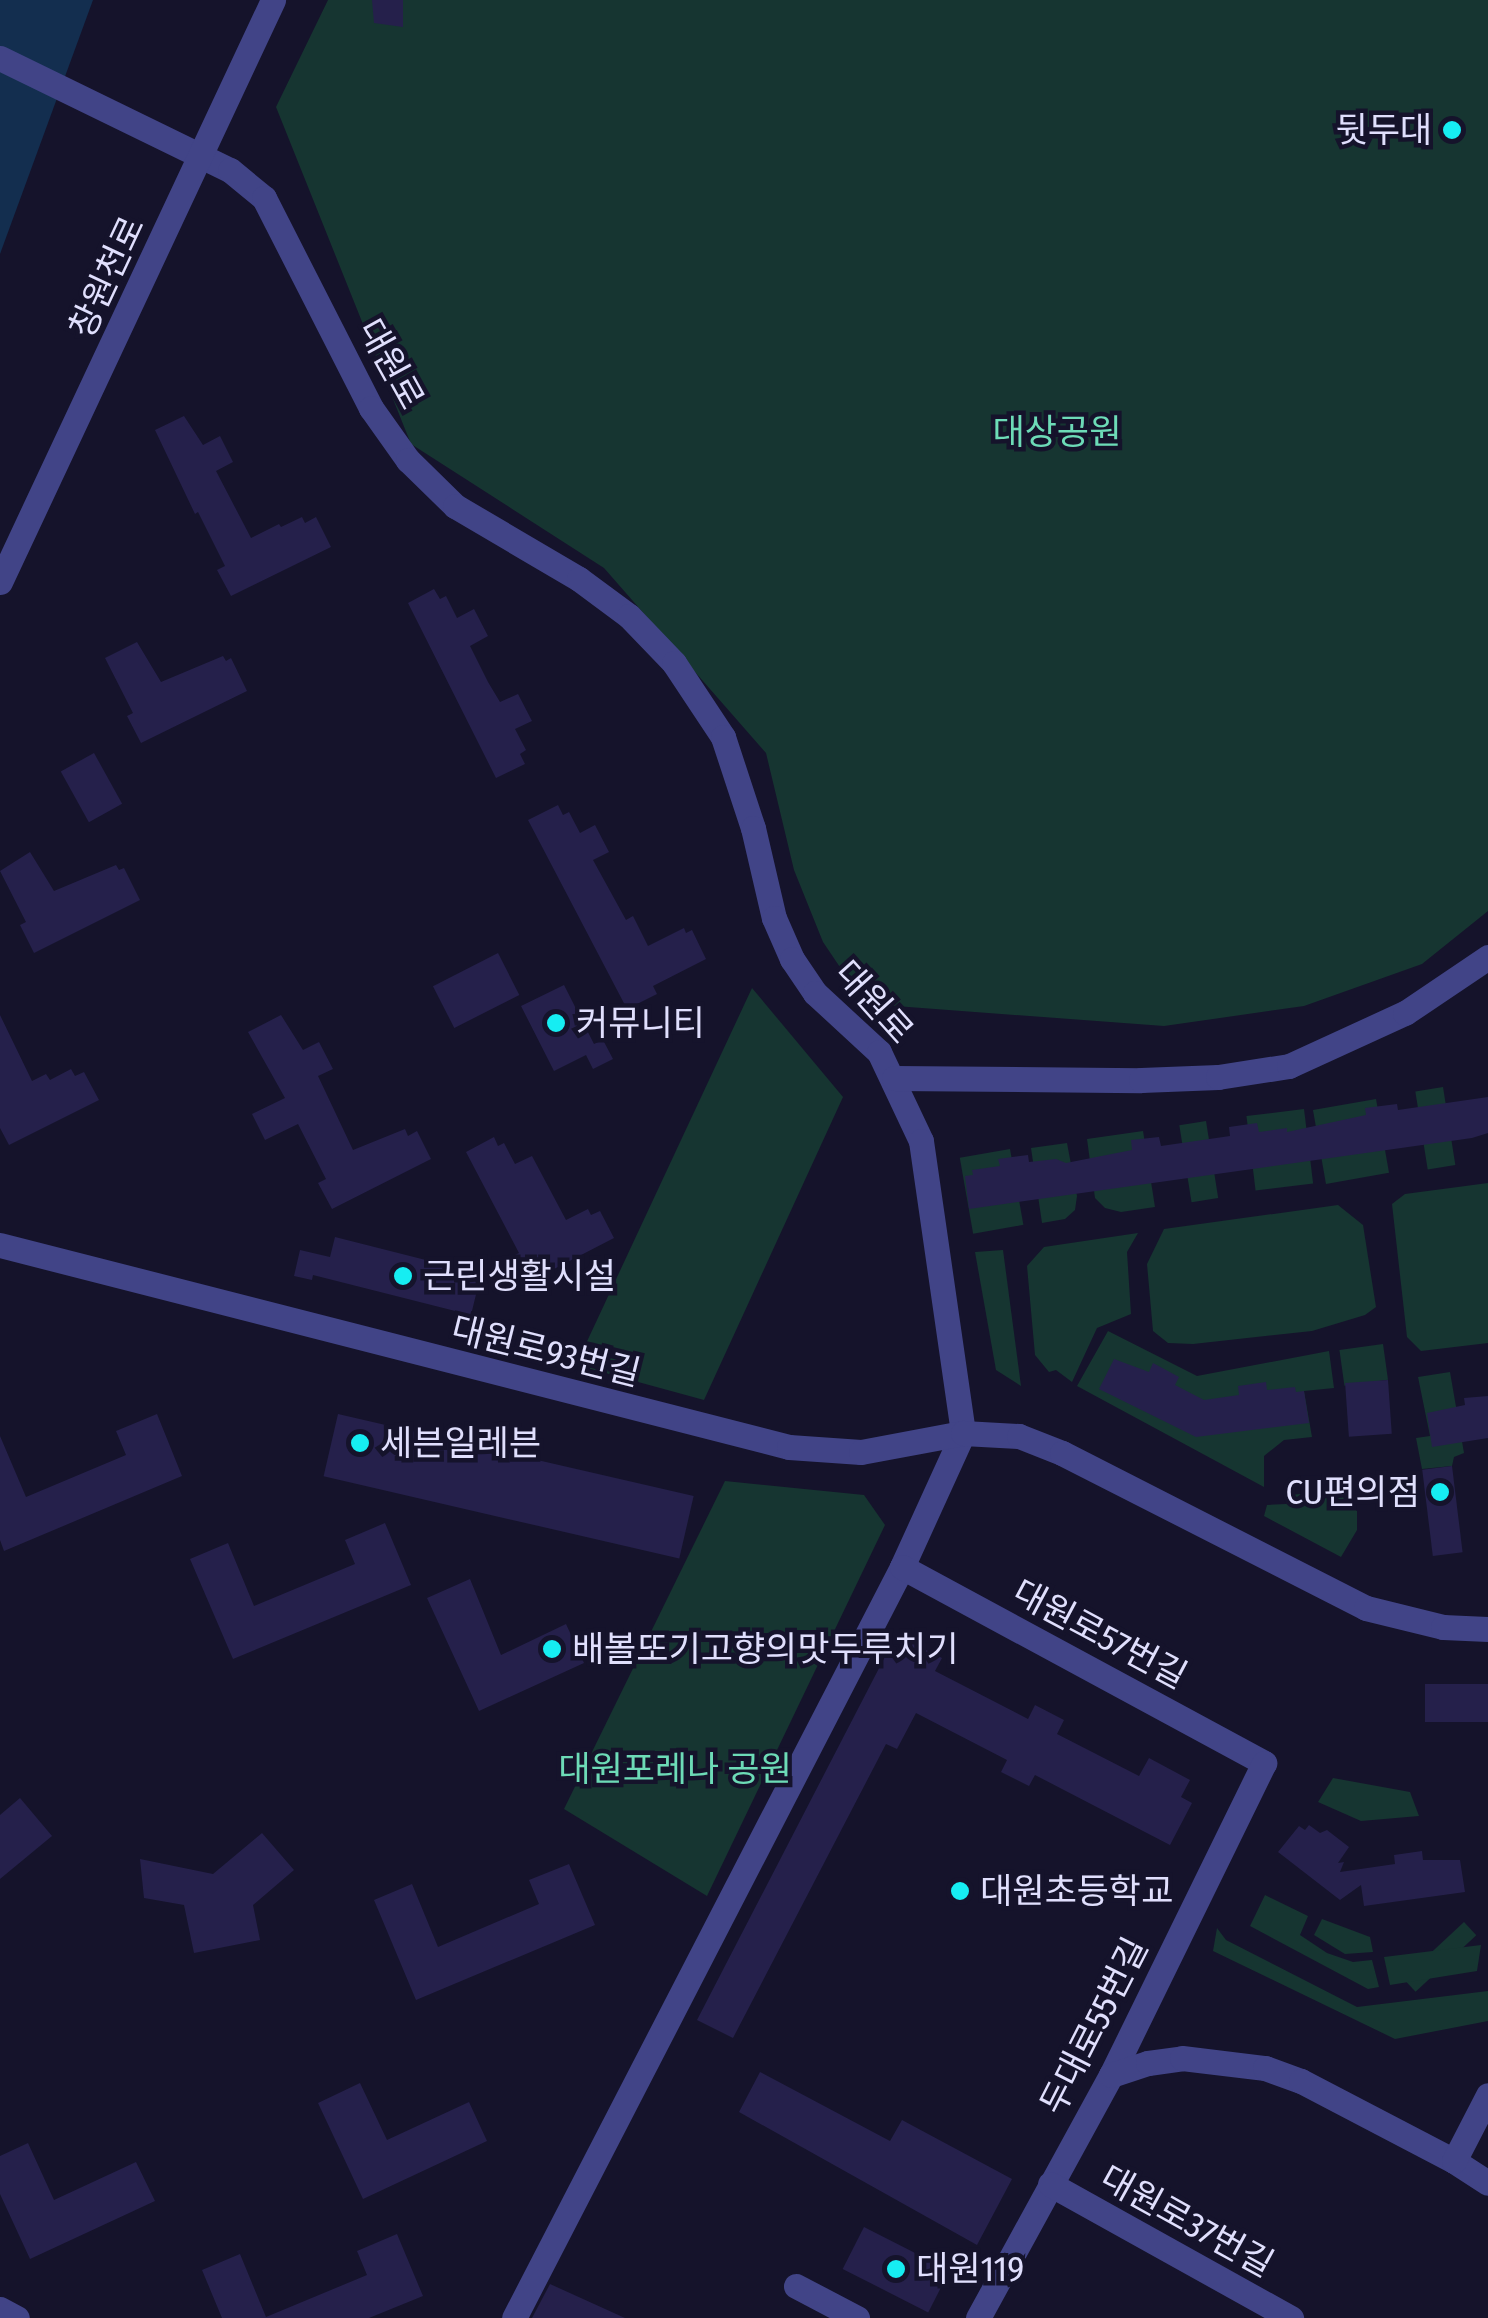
<!DOCTYPE html>
<meta charset="utf-8">
<style>
body{margin:0}
#map{position:relative;width:1488px;height:2318px;overflow:hidden;background:#15132b;font-family:"Fira Sans Condensed","Noto Sans KR",sans-serif}
div>[style]{position:absolute}
[style*='--x']{left:calc(var(--x)*1px);top:calc(var(--y)*1px);width:calc(var(--w)*1px);rotate:calc(var(--a)*1deg)}
.green>*{inset:0;background:#163531;transform-origin:0 0}
.water>*{inset:0;background:#132e4f}
.building>*{inset:0;background:#25204b;transform-origin:0 0}
.minor>*{height:25px;margin:-12.5px;padding:0 12.5px;transform-origin:12.5px;border-radius:12.5px;background:#414487}
.dots>*{width:28px;height:28px;translate:-50% -50%;box-sizing:border-box;border:5px solid #15132b;border-radius:50%}
span{translate:-50% -50%;white-space:nowrap;text-align:center;line-height:1.15;-webkit-text-stroke:9px #15132b;paint-order:stroke}
.poi-label{font-size:35px;color:#e0dffd}
.right{translate:-100% -50%;text-align:right}
.left{translate:0 -50%;text-align:left}
.street-label{font-size:35px;color:#e0dffd}
.park-label{font-size:35px;color:#6ddbb7}
</style>
<div id="map">
<div class="green">
<div style="clip-path:polygon(328px 0,1488px 0,1488px 911px,1422px 964px,1304px 1006px,1164px 1026px,882px 1005px,850px 982px,823px 942px,794px 870px,766px 753px,604px 568px,411px 444px,276px 107px)"></div>
<div style="clip-path:polygon(752px 988px,843px 1097px,704px 1400px,576px 1365px)"></div>
<div style="left:1443px;top:1087px;width:79px;height:28px;rotate:81deg"></div>
<div style="left:1376px;top:1099px;width:75px;height:64px;rotate:80deg"></div>
<div style="left:1304px;top:1109px;width:75px;height:58px;rotate:83deg"></div>
<div style="left:1206px;top:1121px;width:78px;height:27px;rotate:81deg"></div>
<div style="clip-path:polygon(1143px 1131px,1155px 1207px,1121px 1212px,1105px 1208px,1095px 1198px,1087px 1139px)"></div>
<div style="clip-path:polygon(1067px 1143px,1077px 1196px,1075px 1210px,1065px 1219px,1042px 1223px,1031px 1148px)"></div>
<div style="left:1010px;top:1149px;width:77px;height:51px;rotate:80deg"></div>
<div style="clip-path:polygon(1488px 1183px,1488px 1343px,1421px 1351px,1407px 1337px,1392px 1204px,1405px 1194px)"></div>
<div style="clip-path:polygon(1338px 1205px,1363px 1225px,1376px 1307px,1365px 1315px,1312px 1331px,1193px 1344px,1168px 1343px,1153px 1331px,1147px 1264px,1164px 1229px)"></div>
<div style="clip-path:polygon(1138px 1233px,1127px 1252px,1131px 1314px,1097px 1328px,1072px 1382px,1056px 1370px,1049px 1372px,1035px 1355px,1027px 1266px,1044px 1247px)"></div>
<div style="clip-path:polygon(1003px 1250px,1021px 1386px,996px 1370px,975px 1252px)"></div>
<div style="clip-path:polygon(1108px 1331px,1197px 1376px,1329px 1351px,1334px 1388px,1304px 1391px,1312px 1437px,1284px 1440px,1264px 1456px,1264px 1487px,1077px 1386px)"></div>
<div style="left:1383px;top:1344px;width:36px;height:44px;rotate:82deg"></div>
<div style="clip-path:polygon(1450px 1372px,1464px 1453px,1454px 1457px,1452px 1466px,1422px 1469px,1416px 1438px,1430px 1436px,1418px 1377px)"></div>
<div style="clip-path:polygon(725px 1481px,864px 1495px,885px 1525px,707px 1896px,564px 1809px)"></div>
<div style="clip-path:polygon(1342px 1490px,1344px 1501px,1357px 1511px,1357px 1530px,1341px 1557px,1264px 1516px,1267px 1505px,1286px 1504px,1290px 1495px)"></div>
<div style="clip-path:polygon(1333px 1778px,1410px 1792px,1419px 1816px,1361px 1821px,1318px 1802px)"></div>
<div style="clip-path:polygon(1265px 1895px,1308px 1916px,1300px 1935px,1327px 1953px,1353px 1962px,1372px 1960px,1379px 1987px,1368px 1989px,1250px 1926px)"></div>
<div style="clip-path:polygon(1322px 1919px,1370px 1937px,1373px 1952px,1345px 1954px,1314px 1935px)"></div>
<div style="left:1464px;top:1922px;width:18px;height:83px;rotate:47deg"></div>
<div style="clip-path:polygon(1217px 1928px,1226px 1940px,1357px 2007px,1488px 1991px,1488px 2021px,1395px 2039px,1213px 1951px)"></div>
<div style="clip-path:polygon(1481px 1945px,1477px 1971px,1390px 1985px,1384px 1957px)"></div>
</div>
<div class="water">
<div style="clip-path:polygon(0 0,93px 0,0 254px)"></div>
</div>
<div class="building">
<div style="clip-path:polygon(372px 0,403px 0,403px 27px,374px 23px)"></div>
<div style="clip-path:polygon(184px 416px,203px 445px,220px 436px,233px 462px,216px 471px,251px 538px,279px 524px,281px 527px,302px 517px,305px 523px,316px 517px,331px 547px,231px 596px,217px 570px,225px 566px,198px 512px,195px 514px,155px 430px)"></div>
<div style="clip-path:polygon(434px 589px,440px 599px,446px 596px,457px 618px,474px 609px,488px 636px,470px 646px,488px 682px,500px 702px,518px 694px,532px 721px,515px 729px,526px 750px,520px 754px,525px 764px,496px 778px,408px 603px)"></div>
<div style="clip-path:polygon(137px 642px,161px 682px,223px 656px,226px 661px,231px 658px,247px 691px,141px 743px,127px 716px,133px 713px,105px 658px)"></div>
<div style="left:94px;top:753px;width:58px;height:38px;rotate:61deg"></div>
<div style="clip-path:polygon(558px 805px,563px 815px,569px 812px,580px 833px,595px 825px,609px 852px,593px 860px,626px 920px,633px 916px,648px 946px,684px 928px,686px 933px,692px 930px,706px 959px,653px 986px,657px 994px,627px 1009px,528px 820px)"></div>
<div style="clip-path:polygon(30px 852px,54px 891px,116px 865px,119px 870px,124px 868px,140px 900px,34px 953px,20px 925px,26px 922px,0 871px)"></div>
<div style="left:498px;top:953px;width:47px;height:73px;rotate:63deg"></div>
<div style="clip-path:polygon(564px 985px,594px 1044px,603px 1040px,613px 1059px,593px 1069px,586px 1055px,554px 1071px,521px 1006px)"></div>
<div style="clip-path:polygon(0 1015px,32px 1081px,46px 1074px,50px 1080px,71px 1069px,75px 1076px,84px 1072px,99px 1100px,9px 1145px,0 1128px)"></div>
<div style="clip-path:polygon(281px 1015px,303px 1050px,319px 1042px,333px 1069px,318px 1076px,353px 1150px,405px 1129px,408px 1136px,417px 1131px,431px 1159px,332px 1209px,318px 1183px,326px 1179px,298px 1124px,265px 1140px,252px 1114px,285px 1098px,248px 1032px)"></div>
<div style="clip-path:polygon(1488px 1097px,1488px 1133px,1472px 1138px,969px 1209px,965px 1176px,973px 1175px,972px 1170px,1000px 1166px,998px 1159px,1028px 1155px,1029px 1162px,1056px 1159px,1066px 1163px,1132px 1150px,1131px 1140px,1159px 1137px,1161px 1146px,1230px 1136px,1229px 1127px,1257px 1123px,1259px 1132px,1287px 1128px,1287px 1132px,1366px 1115px,1365px 1108px,1397px 1104px,1398px 1110px)"></div>
<div style="clip-path:polygon(494px 1137px,498px 1146px,504px 1143px,515px 1164px,532px 1156px,566px 1220px,588px 1209px,591px 1215px,600px 1211px,614px 1238px,525px 1284px,511px 1257px,519px 1253px,466px 1152px)"></div>
<div style="clip-path:polygon(335px 1237px,481px 1274px,471px 1315px,313px 1275px,312px 1280px,294px 1276px,300px 1250px,330px 1257px)"></div>
<div style="clip-path:polygon(1114px 1359px,1149px 1372px,1153px 1363px,1179px 1377px,1175px 1385px,1204px 1400px,1239px 1395px,1238px 1386px,1266px 1382px,1267px 1390px,1295px 1387px,1296px 1392px,1304px 1391px,1309px 1423px,1196px 1437px,1099px 1389px)"></div>
<div style="left:1388px;top:1380px;width:54px;height:43px;rotate:86deg"></div>
<div style="clip-path:polygon(1488px 1396px,1488px 1438px,1432px 1447px,1427px 1413px,1465px 1405px,1464px 1398px)"></div>
<div style="clip-path:polygon(157px 1414px,182px 1476px,4px 1551px,0 1540px,0 1436px,26px 1497px,126px 1455px,116px 1431px)"></div>
<div style="left:338px;top:1414px;width:365px;height:64px;rotate:13deg"></div>
<div style="left:1452px;top:1466px;width:87px;height:30px;rotate:83deg"></div>
<div style="clip-path:polygon(385px 1523px,411px 1585px,233px 1659px,190px 1559px,228px 1543px,254px 1606px,355px 1564px,345px 1540px)"></div>
<div style="clip-path:polygon(470px 1579px,501px 1655px,566px 1624px,584px 1663px,479px 1711px,427px 1598px)"></div>
<div style="clip-path:polygon(912px 1643px,942px 1658px,935px 1671px,1028px 1719px,1035px 1705px,1064px 1720px,1057px 1734px,1139px 1776px,1149px 1758px,1190px 1780px,1181px 1797px,1192px 1803px,1170px 1845px,1035px 1775px,1029px 1786px,1001px 1772px,1007px 1760px,916px 1713px,897px 1749px,886px 1744px,733px 2038px,697px 2020px,890px 1647px,905px 1655px)"></div>
<div style="left:1488px;top:1684px;width:38px;height:63px;rotate:90deg"></div>
<div style="clip-path:polygon(20px 1798px,52px 1836px,0 1879px,0 1815px)"></div>
<div style="clip-path:polygon(1309px 1825px,1320px 1833px,1327px 1830px,1349px 1847px,1338px 1863px,1344px 1862px,1340px 1872px,1395px 1864px,1394px 1855px,1422px 1851px,1423px 1860px,1460px 1860px,1465px 1892px,1364px 1906px,1361px 1885px,1340px 1900px,1278px 1852px,1299px 1826px,1305px 1830px)"></div>
<div style="clip-path:polygon(262px 1833px,294px 1870px,253px 1905px,260px 1940px,194px 1953px,184px 1905px,144px 1898px,140px 1859px,213px 1874px)"></div>
<div style="clip-path:polygon(569px 1864px,595px 1925px,416px 2000px,374px 1900px,412px 1884px,438px 1947px,539px 1904px,529px 1880px)"></div>
<div style="clip-path:polygon(760px 2072px,890px 2141px,902px 2120px,1012px 2179px,977px 2245px,739px 2112px)"></div>
<div style="clip-path:polygon(360px 2083px,387px 2140px,469px 2102px,487px 2141px,363px 2199px,318px 2103px)"></div>
<div style="clip-path:polygon(28px 2143px,54px 2200px,136px 2162px,155px 2201px,30px 2259px,0 2194px,0 2156px)"></div>
<div style="left:864px;top:2227px;width:96px;height:47px;rotate:27deg"></div>
<div style="clip-path:polygon(397px 2234px,423px 2296px,369px 2318px,222px 2318px,202px 2270px,240px 2254px,266px 2317px,367px 2275px,357px 2251px)"></div>
<div style="clip-path:polygon(550px 2284px,625px 2318px,532px 2318px)"></div>
</div>
<div class="minor">
<div style="--x:0;--y:58;--w:256;--a:26"></div>
<div style="--x:230;--y:170;--w:44;--a:39.5"></div>
<div style="--x:264;--y:198;--w:236;--a:63"></div>
<div style="--x:371;--y:408;--w:64;--a:54.6"></div>
<div style="--x:408;--y:460;--w:66;--a:44.4"></div>
<div style="--x:455;--y:506;--w:144;--a:30.5"></div>
<div style="--x:579;--y:579;--w:62;--a:36.5"></div>
<div style="--x:629;--y:616;--w:65;--a:46.2"></div>
<div style="--x:674;--y:663;--w:89;--a:56.5"></div>
<div style="--x:723;--y:737;--w:96;--a:71.8"></div>
<div style="--x:753;--y:828;--w:92;--a:76.9"></div>
<div style="--x:774;--y:918;--w:45;--a:66.3"></div>
<div style="--x:792;--y:959;--w:41;--a:55.9"></div>
<div style="--x:815;--y:993;--w:87;--a:42.7"></div>
<div style="--x:879;--y:1052;--w:98;--a:64.7"></div>
<div style="--x:921;--y:1141;--w:295;--a:81.8"></div>
<div style="--x:963;--y:1433;--w:147;--a:114.5"></div>
<div style="--x:902;--y:1567;--w:845;--a:117.32"></div>
<div style="--x:0;--y:582;--w:643;--a:-64.87"></div>
<div style="--x:894;--y:1078;--w:247;--a:0.5"></div>
<div style="--x:1141;--y:1080;--w:77;--a:-2.2"></div>
<div style="--x:1218;--y:1077;--w:72;--a:-8.8"></div>
<div style="--x:1289;--y:1066;--w:128;--a:-24.6"></div>
<div style="--x:1405;--y:1013;--w:100;--a:-34"></div>
<div style="--x:0;--y:1245;--w:814;--a:14.36"></div>
<div style="--x:789;--y:1447;--w:72;--a:4"></div>
<div style="--x:861;--y:1452;--w:104;--a:-10.6"></div>
<div style="--x:963;--y:1433;--w:56;--a:3.1"></div>
<div style="--x:1019;--y:1436;--w:46;--a:21.6"></div>
<div style="--x:1062;--y:1453;--w:341;--a:27"></div>
<div style="--x:1366;--y:1608;--w:79;--a:13.9"></div>
<div style="--x:1443;--y:1627;--w:45;--a:2.5"></div>
<div style="--x:902;--y:1567;--w:412;--a:28.4"></div>
<div style="--x:1264;--y:1763;--w:347;--a:116.1"></div>
<div style="--x:1111;--y:2075;--w:277;--a:118.7"></div>
<div style="--x:1111;--y:2075;--w:39;--a:-18"></div>
<div style="--x:1148;--y:2063;--w:34;--a:-8"></div>
<div style="--x:1182;--y:2058;--w:84;--a:6.9"></div>
<div style="--x:1265;--y:2068;--w:38;--a:20"></div>
<div style="--x:1301;--y:2081;--w:173;--a:27.6"></div>
<div style="--x:1454;--y:2161;--w:40;--a:32.9"></div>
<div style="--x:1454;--y:2161;--w:74;--a:-62.7"></div>
<div style="--x:1050;--y:2184;--w:276;--a:29.1"></div>
<div style="--x:796;--y:2286;--w:69;--a:27.7"></div>
<div style="--x:0;--y:2309;--w:19;--a:28"></div>
</div>
<div class="dots">
<div style="left:1452px;top:130px;background:#16edf2"></div>
<div style="left:556px;top:1023px;background:#16edf2"></div>
<div style="left:403px;top:1276px;background:#16edf2"></div>
<div style="left:360px;top:1443px;background:#16edf2"></div>
<div style="left:1440px;top:1492px;background:#16edf2"></div>
<div style="left:552px;top:1649px;background:#16edf2"></div>
<div style="left:960px;top:1891px;background:#16edf2"></div>
<div style="left:896px;top:2269px;background:#16edf2"></div>
</div>
<div class="poi-label">
<span class="right" style="left:1432px;top:130px">뒷두대</span>
<span class="left" style="left:576px;top:1023px">커뮤니티</span>
<span class="left" style="left:423px;top:1276px">근린생활시설</span>
<span class="left" style="left:380px;top:1443px">세븐일레븐</span>
<span class="right" style="left:1420px;top:1492px">CU편의점</span>
<span class="left" style="left:572px;top:1649px">배볼또기고향의맛두루치기</span>
<span class="left" style="left:980px;top:1891px">대원초등학교</span>
<span class="left" style="left:916px;top:2269px">대원119</span>
</div>
<div class="street-label">
<span style="left:107px;top:277px;rotate:-65deg">창원천로</span>
<span style="left:391px;top:364px;rotate:61deg">대원로</span>
<span style="left:874px;top:1002px;rotate:48deg">대원로</span>
<span style="left:546px;top:1351px;rotate:14deg">대원로93번길</span>
<span style="left:1100px;top:1634px;rotate:28deg">대원로57번길</span>
<span style="left:1094px;top:2026px;rotate:-63deg">두대로55번길</span>
<span style="left:1187px;top:2221px;rotate:29deg">대원로37번길</span>
</div>
<div class="park-label">
<span style="left:1057px;top:432px">대상공원</span>
<span style="left:675px;top:1769px">대원포레나 공원</span>
</div>
</div>
